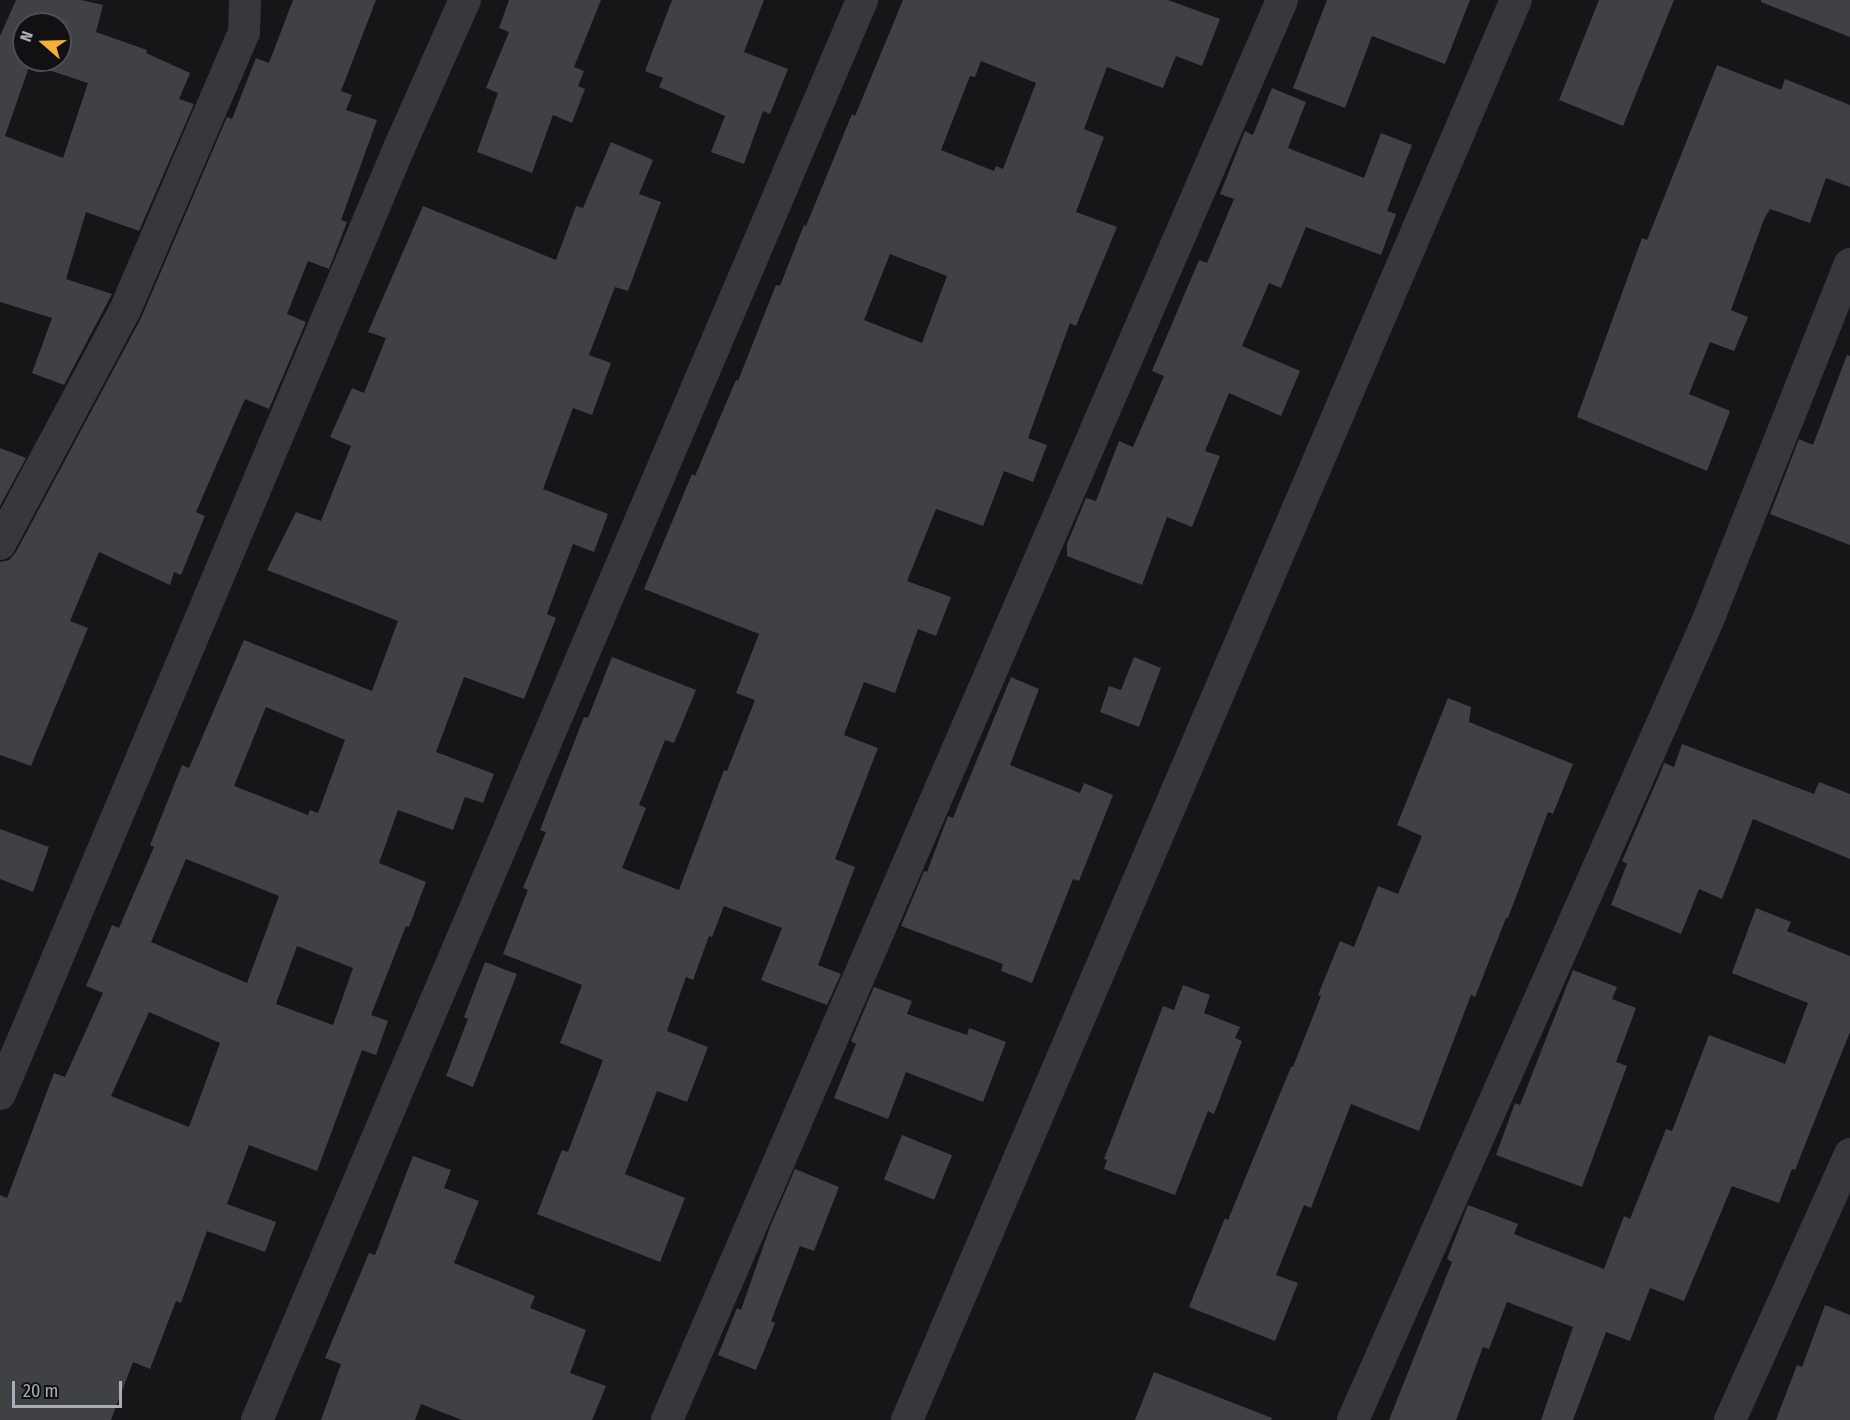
<!DOCTYPE html>
<style>
body{margin:0}
#map{position:relative;width:1850px;height:1420px;overflow:hidden;background:#161618;font-family:"Fira Sans Condensed",sans-serif}
div>[style]{position:absolute}
[style*='--x']{left:calc(var(--x)*1px);top:calc(var(--y)*1px);width:calc(var(--w)*1px);rotate:calc(var(--a)*1deg)}
.building>*{inset:0;background:#404145;transform-origin:0 0}
.street>*{height:32px;margin:-16px;padding:0 16px;transform-origin:16px;border-radius:16px;background:#37383d}
span{translate:-50% -50%;white-space:nowrap;text-align:center;line-height:1.15;-webkit-text-stroke:4.5px #111113;paint-order:stroke}
.north{position:absolute;left:12px;top:12px;width:60px;height:60px;box-sizing:border-box;background:#111113;border:2px solid #4d4f55;border-radius:50%;rotate:290deg;font-size:16px;font-weight:700;line-height:24px;text-align:center;color:#a8adb8}
.north::after{content:'';display:block;margin:auto;width:21px;height:27px;background:#f2b134;clip-path:polygon(50% 0,100% 100%,50% 72%,0 100%)}
.scale{position:absolute;left:12px;top:1381px;width:110px;height:27px;box-sizing:border-box;border:3px solid #a8adb8;border-top:0;padding-left:8px;font-size:18px;line-height:21px;white-space:nowrap;color:#a8adb8;-webkit-text-stroke:4px #111113;paint-order:stroke}
</style>
<div id="map">
<div class="building">
<div style="clip-path:polygon(evenodd,16px 0,81px 0,103px 5px,96px 32px,147px 50px,146px 53px,190px 73px,179px 99px,194px 104px,139px 231px,86px 212px,66px 279px,112px 294px,64px 385px,32px 373px,52px 318px,0 302px,0 36px,16px 0,24px 24px,60px 24px,60px 60px,24px 60px,24px 24px,16px 0,30px 64px,88px 83px,63px 158px,5px 136px,30px 64px)"></div>
<div style="clip-path:polygon(293px 0,376px 0,341px 91px,352px 95px,346px 110px,377px 120px,341px 220px,347px 222px,329px 269px,308px 261px,287px 314px,306px 322px,269px 409px,245px 399px,196px 512px,205px 516px,181px 575px,174px 572px,170px 585px,99px 552px,70px 621px,88px 628px,31px 766px,0 755px,0 562px,9px 560px,16px 552px,141px 318px,227px 117px,232px 119px,256px 58px,269px 63px)"></div>
<div style="clip-path:polygon(509px 0,601px 0,574px 67px,584px 71px,578px 86px,585px 89px,572px 123px,553px 115px,532px 173px,477px 152px,498px 93px,486px 88px,509px 32px,499px 28px)"></div>
<div style="clip-path:polygon(672px 0,764px 0,744px 52px,788px 69px,770px 114px,763px 111px,744px 164px,711px 152px,725px 116px,659px 87px,663px 78px,645px 71px)"></div>
<div style="clip-path:polygon(evenodd,903px 0,1168px 0,1220px 19px,1202px 66px,1176px 56px,1163px 88px,1107px 67px,1084px 129px,1104px 137px,1076px 212px,1117px 227px,1076px 326px,1070px 323px,1028px 438px,1047px 445px,1033px 482px,1004px 471px,983px 526px,936px 509px,907px 581px,951px 597px,936px 636px,918px 629px,895px 693px,864px 682px,844px 735px,878px 748px,835px 859px,855px 867px,818px 965px,841px 974px,827px 1005px,761px 980px,782px 928px,724px 906px,712px 937px,709px 936px,693px 980px,686px 977px,667px 1031px,708px 1047px,687px 1102px,657px 1091px,625px 1174px,685px 1198px,660px 1262px,537px 1214px,562px 1150px,568px 1152px,603px 1060px,560px 1043px,582px 985px,503px 954px,528px 890px,523px 888px,546px 832px,540px 830px,584px 717px,588px 718px,612px 657px,696px 690px,674px 743px,665px 740px,639px 805px,646px 808px,622px 868px,679px 890px,724px 770px,727px 771px,755px 700px,736px 693px,759px 634px,644px 589px,692px 474px,695px 476px,736px 380px,738px 381px,776px 285px,780px 286px,804px 225px,806px 226px,852px 114px,855px 116px,903px 0,981px 61px,1036px 83px,1003px 169px,996px 166px,994px 171px,941px 150px,970px 76px,975px 77px,981px 61px,903px 0,890px 254px,947px 276px,922px 343px,864px 320px,890px 254px)"></div>
<div style="clip-path:polygon(1327px 0,1470px 0,1445px 64px,1372px 36px,1345px 108px,1293px 88px)"></div>
<div style="clip-path:polygon(1599px 0,1674px 0,1623px 126px,1559px 100px)"></div>
<div style="clip-path:polygon(1761px 0,1850px 0,1850px 37px,1761px 2px)"></div>
<div style="clip-path:polygon(1717px 65px,1781px 90px,1785px 79px,1850px 105px,1850px 187px,1826px 178px,1810px 223px,1770px 209px,1764px 219px,1731px 310px,1748px 317px,1734px 351px,1710px 342px,1689px 394px,1730px 411px,1707px 471px,1577px 417px,1642px 238px,1647px 240px)"></div>
<div style="clip-path:polygon(1272px 88px,1306px 102px,1288px 148px,1364px 178px,1381px 133px,1412px 145px,1387px 211px,1396px 214px,1381px 255px,1306px 227px,1281px 288px,1269px 283px,1242px 346px,1300px 371px,1281px 416px,1229px 393px,1205px 451px,1220px 456px,1192px 527px,1167px 517px,1142px 585px,1067px 556px,1067px 544px,1086px 498px,1096px 501px,1119px 441px,1133px 447px,1164px 376px,1152px 371px,1199px 260px,1207px 263px,1234px 199px,1220px 194px,1245px 131px,1253px 135px)"></div>
<div style="clip-path:polygon(evenodd,611px 142px,653px 160px,639px 194px,661px 202px,628px 291px,615px 287px,589px 355px,611px 363px,592px 415px,573px 408px,543px 489px,608px 514px,594px 552px,573px 544px,547px 614px,556px 618px,524px 699px,464px 677px,436px 752px,494px 774px,483px 803px,465px 797px,453px 830px,398px 810px,379px 863px,426px 882px,409px 927px,406px 926px,371px 1015px,388px 1021px,376px 1055px,362px 1050px,317px 1171px,249px 1145px,227px 1204px,276px 1222px,265px 1252px,207px 1231px,181px 1303px,176px 1301px,150px 1369px,133px 1362px,111px 1420px,0 1420px,0 1195px,7px 1198px,54px 1073px,65px 1077px,103px 993px,86px 986px,112px 925px,119px 928px,154px 847px,150px 845px,182px 765px,189px 768px,244px 640px,372px 691px,398px 621px,267px 570px,296px 512px,321px 521px,351px 446px,330px 437px,352px 388px,364px 393px,386px 338px,368px 332px,423px 206px,556px 260px,576px 206px,583px 208px,611px 142px,266px 707px,345px 740px,318px 813px,310px 810px,308px 815px,234px 786px,266px 707px,611px 142px,186px 859px,279px 896px,247px 983px,151px 942px,186px 859px,611px 142px,297px 946px,353px 968px,333px 1025px,276px 1004px,297px 946px,611px 142px,149px 1012px,220px 1043px,189px 1127px,111px 1096px,149px 1012px)"></div>
<div style="clip-path:polygon(1847px 355px,1850px 356px,1850px 545px,1770px 514px,1799px 439px,1813px 445px)"></div>
<div style="clip-path:polygon(0 448px,26px 458px,0 506px)"></div>
<div style="clip-path:polygon(1134px 657px,1161px 668px,1139px 727px,1100px 712px,1109px 686px,1121px 690px)"></div>
<div style="clip-path:polygon(1011px 677px,1039px 689px,1010px 765px,1080px 793px,1084px 783px,1113px 795px,1079px 881px,1073px 879px,1032px 983px,1001px 971px,1003px 964px,901px 926px,924px 871px,927px 872px,948px 816px,953px 818px)"></div>
<div style="clip-path:polygon(1448px 698px,1471px 707px,1469px 722px,1573px 764px,1553px 814px,1548px 812px,1508px 918px,1506px 918px,1475px 997px,1471px 995px,1419px 1131px,1351px 1104px,1311px 1208px,1304px 1205px,1276px 1275px,1298px 1283px,1275px 1341px,1189px 1307px,1225px 1218px,1228px 1220px,1291px 1067px,1293px 1067px,1321px 996px,1318px 995px,1340px 941px,1354px 947px,1378px 886px,1398px 894px,1422px 836px,1397px 825px)"></div>
<div style="clip-path:polygon(1682px 744px,1814px 794px,1819px 782px,1850px 794px,1850px 859px,1753px 819px,1722px 899px,1699px 889px,1681px 934px,1611px 905px,1627px 864px,1622px 861px,1661px 771px,1664px 763px,1674px 767px)"></div>
<div style="clip-path:polygon(0 829px,49px 847px,33px 892px,0 879px)"></div>
<div style="clip-path:polygon(1756px 908px,1791px 922px,1787px 931px,1850px 956px,1850px 1032px,1795px 1170px,1792px 1169px,1779px 1203px,1732px 1186px,1684px 1301px,1650px 1288px,1630px 1341px,1606px 1332px,1573px 1420px,1541px 1420px,1573px 1327px,1507px 1302px,1489px 1349px,1483px 1347px,1456px 1420px,1389px 1420px,1452px 1262px,1447px 1259px,1468px 1205px,1518px 1224px,1514px 1234px,1604px 1269px,1624px 1216px,1630px 1219px,1666px 1129px,1672px 1131px,1709px 1035px,1785px 1064px,1808px 1003px,1732px 973px)"></div>
<div style="clip-path:polygon(485px 962px,517px 974px,473px 1087px,446px 1076px,468px 1019px,464px 1017px)"></div>
<div style="clip-path:polygon(1573px 970px,1617px 987px,1612px 999px,1636px 1008px,1616px 1062px,1627px 1066px,1582px 1187px,1496px 1155px,1515px 1103px,1520px 1105px)"></div>
<div style="clip-path:polygon(1183px 985px,1210px 995px,1204px 1013px,1240px 1027px,1235px 1038px,1242px 1041px,1214px 1114px,1208px 1111px,1175px 1195px,1104px 1169px,1107px 1160px,1104px 1159px,1163px 1006px,1174px 1010px)"></div>
<div style="clip-path:polygon(874px 987px,912px 1001px,907px 1014px,967px 1035px,969px 1028px,1006px 1042px,983px 1102px,906px 1072px,888px 1119px,834px 1098px,856px 1044px,851px 1041px)"></div>
<div style="left:902px;top:1135px;width:54px;height:48px;rotate:22deg"></div>
<div style="clip-path:polygon(413px 1156px,451px 1170px,444px 1188px,479px 1201px,454px 1263px,535px 1296px,530px 1308px,586px 1330px,570px 1373px,606px 1386px,592px 1420px,462px 1420px,421px 1404px,415px 1420px,321px 1420px,341px 1364px,325px 1358px,369px 1253px,375px 1255px)"></div>
<div style="clip-path:polygon(795px 1169px,839px 1187px,814px 1251px,800px 1246px,771px 1321px,775px 1323px,756px 1370px,718px 1355px,737px 1308px,741px 1310px,770px 1227px)"></div>
<div style="clip-path:polygon(1825px 1305px,1850px 1315px,1850px 1420px,1776px 1420px,1797px 1365px,1802px 1367px)"></div>
<div style="clip-path:polygon(1154px 1372px,1272px 1418px,1271px 1420px,1135px 1420px)"></div>
</div>
<div class="street">
<div style="--x:0;--y:544;--w:265;--a:-61.9"></div>
<div style="--x:125;--y:310;--w:302;--a:-66.8"></div>
<div style="--x:244;--y:32;--w:32;--a:-88"></div>
<div style="--x:0;--y:1094;--w:1027;--a:-67.13"></div>
<div style="--x:399;--y:148;--w:162;--a:-66"></div>
<div style="--x:257;--y:1420;--w:1544;--a:-66.92"></div>
<div style="--x:667;--y:1420;--w:1547;--a:-66.58"></div>
<div style="--x:907;--y:1420;--w:1545;--a:-66.79"></div>
<div style="--x:1353;--y:1420;--w:875;--a:-66.07"></div>
<div style="--x:1708;--y:620;--w:383;--a:-68.3"></div>
<div style="--x:1730;--y:1420;--w:292;--a:-65.7"></div>
</div>
<div class="north">N</div>
<div class="scale">20 m</div>
</div>
